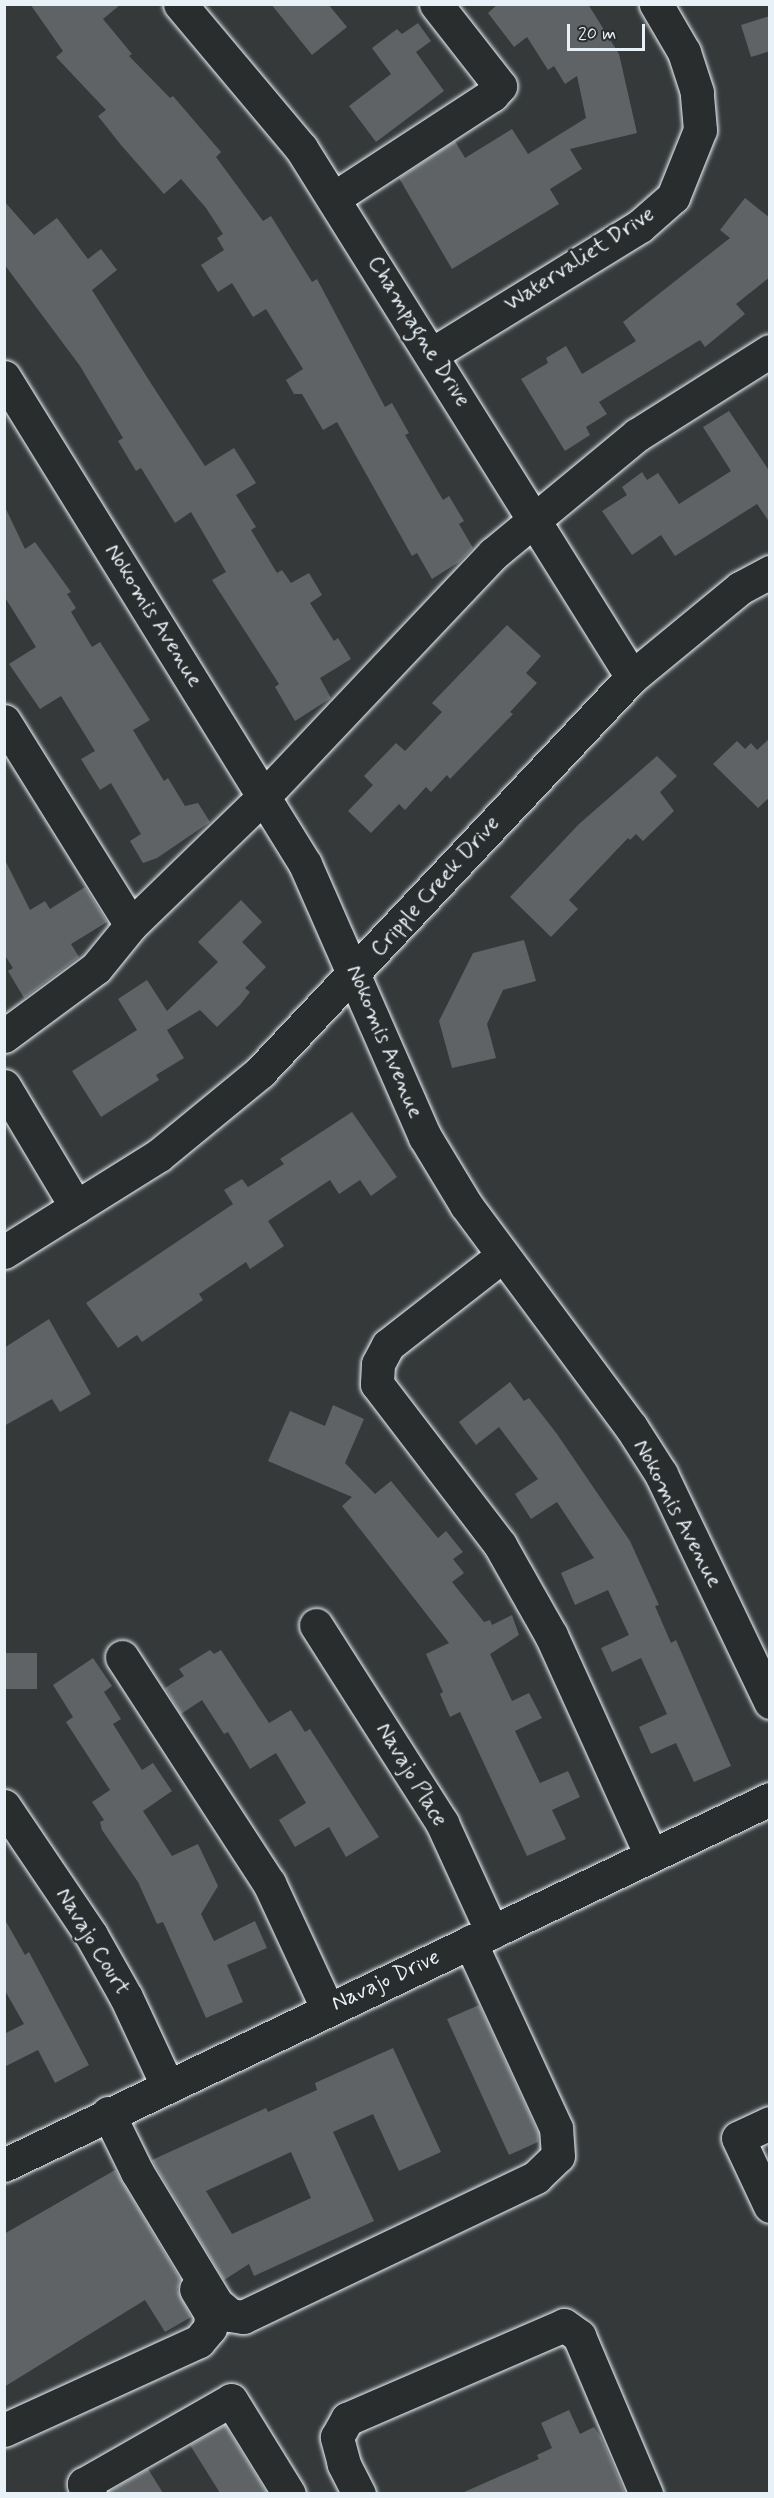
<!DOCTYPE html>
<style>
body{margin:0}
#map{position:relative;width:774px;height:2498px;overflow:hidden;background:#35393a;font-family:Mynerve,sans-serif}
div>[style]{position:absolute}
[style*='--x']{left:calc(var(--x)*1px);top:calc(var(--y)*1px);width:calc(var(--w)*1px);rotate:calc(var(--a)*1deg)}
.building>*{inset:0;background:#5f6365;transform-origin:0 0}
.roads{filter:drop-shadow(0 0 2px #e8f1f8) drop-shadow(0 0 2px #e8f1f8)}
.minor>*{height:33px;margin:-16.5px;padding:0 16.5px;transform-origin:16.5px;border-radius:16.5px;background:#2a2d2e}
span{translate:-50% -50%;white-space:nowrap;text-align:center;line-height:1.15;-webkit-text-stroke:5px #2a2d2e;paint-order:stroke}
.street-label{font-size:22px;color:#e8f1f8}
.frame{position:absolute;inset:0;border:6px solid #e8f1f8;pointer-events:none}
.scale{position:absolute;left:567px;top:24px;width:78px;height:27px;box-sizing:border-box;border:3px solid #e8f1f8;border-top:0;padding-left:8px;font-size:18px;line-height:21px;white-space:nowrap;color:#e8f1f8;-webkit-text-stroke:4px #2a2d2e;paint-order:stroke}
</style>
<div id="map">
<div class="building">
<div style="clip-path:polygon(30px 4px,121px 4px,103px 19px,132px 54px,129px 56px,170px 98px,173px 96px,221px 152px,216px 157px,263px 221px,271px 216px,312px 282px,317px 279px,385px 407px,392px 403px,409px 433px,405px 435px,443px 500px,449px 496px,464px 521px,459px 524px,473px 548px,459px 562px,432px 579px,417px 553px,412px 556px,337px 422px,323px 430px,302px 394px,294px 394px,286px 380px,303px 369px,266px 309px,253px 317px,232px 283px,218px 292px,201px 265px,224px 250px,217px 238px,223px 234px,206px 208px,181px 179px,164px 194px,121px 145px,98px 116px,106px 110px,56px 57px,63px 51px)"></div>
<div style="clip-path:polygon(271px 4px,328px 4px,347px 27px,312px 55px)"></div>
<div style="clip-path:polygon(498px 4px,588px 4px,619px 54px,637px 133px,570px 149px,582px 169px,550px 189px,559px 204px,452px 269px,399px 178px,455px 141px,465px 158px,512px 129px,528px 154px,586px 118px,577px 76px,565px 84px,554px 66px,548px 70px,527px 37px,514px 47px,488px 13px)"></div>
<div style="clip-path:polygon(770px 16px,770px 51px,751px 57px,741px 25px)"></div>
<div style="clip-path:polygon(418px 23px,431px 41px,416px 52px,444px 91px,376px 142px,349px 106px,391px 74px,372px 48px,397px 29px,402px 34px)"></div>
<div style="clip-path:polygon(745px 198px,770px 218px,770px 277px,736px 304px,745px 314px,705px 347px,700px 340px,599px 402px,607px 414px,586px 427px,590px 435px,565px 451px,521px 379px,548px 363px,546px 358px,566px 346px,582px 374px,636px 341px,623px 322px,730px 238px,720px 230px)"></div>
<div style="clip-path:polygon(4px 201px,34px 235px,57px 218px,88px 259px,101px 249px,117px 270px,92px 290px,152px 385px,205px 466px,234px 448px,256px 483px,236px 495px,256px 527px,251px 530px,277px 573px,282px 570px,291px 583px,309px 573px,322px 595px,310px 603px,334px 641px,338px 638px,351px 659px,320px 678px,331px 698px,295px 721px,275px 687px,279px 684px,212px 580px,226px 572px,191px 512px,175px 523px,141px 468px,136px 471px,118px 441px,123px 438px,80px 366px,4px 264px)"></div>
<div style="clip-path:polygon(729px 411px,770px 472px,770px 523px,757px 504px,675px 556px,661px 535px,632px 555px,602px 511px,627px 495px,622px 487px,642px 472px,647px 480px,658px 473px,679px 504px,731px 471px,703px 427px)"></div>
<div style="clip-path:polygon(4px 505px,25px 549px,35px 542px,71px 592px,67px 594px,76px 608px,71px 612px,92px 647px,100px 642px,150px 720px,133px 730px,164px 781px,168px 778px,185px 806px,198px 803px,210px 822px,157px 858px,143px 863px,130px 841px,141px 834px,111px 783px,100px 790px,81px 759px,95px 751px,61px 696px,40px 709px,9px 664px,36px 647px,4px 596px)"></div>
<div style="clip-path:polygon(507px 625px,541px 656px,526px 673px,537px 683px,510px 712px,513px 714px,450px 779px,447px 775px,431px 792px,426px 787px,405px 810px,399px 804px,371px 833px,348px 811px,373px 785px,364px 776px,396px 743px,405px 751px,442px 712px,432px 703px)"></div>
<div style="clip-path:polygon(770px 738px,770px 797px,758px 808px,713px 764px,737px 741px,745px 749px,751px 743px,757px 750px)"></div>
<div style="clip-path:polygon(657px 756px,677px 776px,660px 792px,674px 811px,643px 841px,636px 834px,630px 840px,628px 838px,569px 900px,578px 909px,551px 937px,510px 897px,579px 824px)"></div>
<div style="clip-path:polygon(4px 858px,30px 910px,45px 901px,50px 909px,85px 887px,107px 922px,71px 944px,79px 957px,24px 998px,8px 971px,13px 968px,4px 954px)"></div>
<div style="clip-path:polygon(241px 900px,262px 922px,242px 942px,266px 967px,245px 988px,250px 992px,240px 1005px,217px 1027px,200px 1010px,167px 1030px,184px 1058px,156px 1075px,159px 1080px,101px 1117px,72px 1071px,137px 1030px,118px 999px,147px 980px,167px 1011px,218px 962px,198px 942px)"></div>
<div style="clip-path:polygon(524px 940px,536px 981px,503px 990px,487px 1024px,496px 1058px,452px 1068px,439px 1021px,473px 953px)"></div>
<div style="clip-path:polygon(352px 1112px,397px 1177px,371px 1196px,360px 1180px,339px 1194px,330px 1180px,268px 1221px,284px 1246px,250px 1269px,246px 1262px,199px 1294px,203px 1300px,142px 1342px,137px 1335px,118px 1348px,86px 1303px,233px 1204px,224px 1190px,242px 1179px,248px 1187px,284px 1164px,280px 1159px)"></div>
<div style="clip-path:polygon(49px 1319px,91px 1394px,60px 1412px,52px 1399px,4px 1426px,4px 1348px)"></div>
<div style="clip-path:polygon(510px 1382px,524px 1401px,529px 1398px,557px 1434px,630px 1541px,659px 1605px,655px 1606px,671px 1643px,676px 1640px,731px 1766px,694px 1782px,676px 1743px,651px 1754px,639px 1727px,667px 1714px,641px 1658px,612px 1672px,601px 1648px,629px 1635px,608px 1590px,575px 1605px,561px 1573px,594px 1558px,557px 1502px,531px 1519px,515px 1494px,538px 1479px,499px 1427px,476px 1445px,459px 1422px)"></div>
<div style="clip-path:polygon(333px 1405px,364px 1419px,345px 1463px,375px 1494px,391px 1481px,438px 1538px,446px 1531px,463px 1552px,453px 1559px,464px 1573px,452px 1582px,484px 1622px,490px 1620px,492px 1625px,512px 1615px,519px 1635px,490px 1654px,512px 1701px,529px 1693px,542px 1718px,515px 1731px,540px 1783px,568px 1771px,580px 1797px,552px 1810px,566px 1839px,527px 1856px,460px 1712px,450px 1717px,440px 1694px,443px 1692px,426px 1654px,449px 1643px,342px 1506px,352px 1497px,268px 1461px,290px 1411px,325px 1426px)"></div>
<div style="clip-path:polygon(210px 1650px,214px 1654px,221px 1650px,269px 1723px,291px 1710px,305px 1732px,310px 1729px,379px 1837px,346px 1857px,329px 1827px,295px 1847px,279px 1820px,306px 1803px,276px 1753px,250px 1769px,228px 1732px,224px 1734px,202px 1700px,181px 1714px,165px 1688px,184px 1676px,179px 1669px)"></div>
<div style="left:4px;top:1653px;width:33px;height:36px"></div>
<div style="clip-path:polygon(93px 1658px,112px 1686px,104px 1692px,121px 1719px,113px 1724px,142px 1770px,153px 1763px,172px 1791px,143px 1811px,172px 1856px,198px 1844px,218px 1886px,201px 1914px,214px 1941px,255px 1921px,267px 1948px,227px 1965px,243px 2002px,206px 2018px,163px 1922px,157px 1924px,138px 1882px,102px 1830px,100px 1822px,104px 1820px,92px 1802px,110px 1790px,66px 1722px,73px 1717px,53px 1685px)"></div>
<div style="clip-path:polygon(4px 1918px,25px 1955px,29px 1952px,89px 2065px,55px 2083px,38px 2050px,4px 2067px,4px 2034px,24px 2024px,4px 1989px)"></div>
<div style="clip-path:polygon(479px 2005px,538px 2133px,538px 2142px,509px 2155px,447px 2019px)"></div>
<div style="clip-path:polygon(evenodd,393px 2048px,441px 2152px,399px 2171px,373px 2114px,333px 2132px,374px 2221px,254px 2276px,249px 2264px,224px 2280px,152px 2160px,266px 2108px,268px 2112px,317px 2090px,315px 2083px,393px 2048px,291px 2152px,311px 2198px,232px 2234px,206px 2191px,291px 2152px)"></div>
<div style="clip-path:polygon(115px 2170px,180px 2279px,177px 2290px,191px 2317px,165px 2332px,145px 2300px,4px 2387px,4px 2234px)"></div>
<div style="clip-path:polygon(569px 2410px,580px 2434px,594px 2427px,601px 2437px,625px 2493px,462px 2493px,539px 2459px,537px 2455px,552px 2448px,541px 2423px)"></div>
<div style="clip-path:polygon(225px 2425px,267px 2493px,220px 2493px,190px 2445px)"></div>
<div style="clip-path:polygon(148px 2469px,163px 2493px,109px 2493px,108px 2492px)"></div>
</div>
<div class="roads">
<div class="minor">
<div style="--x:180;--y:4;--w:188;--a:50"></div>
<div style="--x:301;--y:148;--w:624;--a:57.97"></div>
<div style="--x:334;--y:198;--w:189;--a:-33.1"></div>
<div style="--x:492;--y:95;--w:12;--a:-48"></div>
<div style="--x:500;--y:86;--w:104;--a:-128"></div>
<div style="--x:432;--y:354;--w:244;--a:-31.6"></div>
<div style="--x:640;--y:226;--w:44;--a:-41.3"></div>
<div style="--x:673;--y:197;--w:72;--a:-68.1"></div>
<div style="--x:700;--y:130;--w:38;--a:-95"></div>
<div style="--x:697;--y:92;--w:42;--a:-108"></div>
<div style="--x:684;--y:52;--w:56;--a:-120.3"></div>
<div style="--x:4;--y:377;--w:573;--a:58.28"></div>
<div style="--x:305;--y:864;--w:298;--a:66.3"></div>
<div style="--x:425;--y:1137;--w:79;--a:58.9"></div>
<div style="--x:466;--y:1205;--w:277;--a:53.4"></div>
<div style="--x:631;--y:1427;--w:56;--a:57.4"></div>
<div style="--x:661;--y:1474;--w:253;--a:64.4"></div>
<div style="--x:4;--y:721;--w:240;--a:58.1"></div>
<div style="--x:4;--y:1036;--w:114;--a:-36.5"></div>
<div style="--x:96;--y:968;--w:55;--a:-50.9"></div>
<div style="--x:131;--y:925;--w:187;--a:-44.1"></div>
<div style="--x:265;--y:795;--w:332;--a:-46.6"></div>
<div style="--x:493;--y:554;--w:187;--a:-39.6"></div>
<div style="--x:637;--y:435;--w:157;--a:-32.3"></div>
<div style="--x:4;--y:1086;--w:141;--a:59.2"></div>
<div style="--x:4;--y:1252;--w:183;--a:-32"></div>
<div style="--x:159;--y:1155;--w:131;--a:-39.4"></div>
<div style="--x:260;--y:1072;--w:543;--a:-46.72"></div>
<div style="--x:632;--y:677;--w:140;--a:-39.5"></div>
<div style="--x:740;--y:588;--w:34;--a:-28"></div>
<div style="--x:502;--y:1256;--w:145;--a:142"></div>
<div style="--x:388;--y:1345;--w:21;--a:118"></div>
<div style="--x:378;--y:1364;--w:20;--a:93"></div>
<div style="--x:377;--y:1384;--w:203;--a:52.6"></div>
<div style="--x:500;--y:1545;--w:103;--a:60.5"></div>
<div style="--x:551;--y:1635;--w:242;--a:65.6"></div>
<div style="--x:316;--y:1625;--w:235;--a:57.5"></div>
<div style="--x:442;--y:1823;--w:120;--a:65.4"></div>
<div style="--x:122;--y:1657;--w:270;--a:57"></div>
<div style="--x:269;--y:1883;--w:138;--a:65.1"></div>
<div style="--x:4;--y:1806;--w:156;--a:56"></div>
<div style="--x:91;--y:1935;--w:71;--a:60.6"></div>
<div style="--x:126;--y:1997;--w:97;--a:65"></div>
<div style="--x:108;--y:2113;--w:66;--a:63.8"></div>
<div style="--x:137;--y:2172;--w:154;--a:58.8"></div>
<div style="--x:217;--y:2304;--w:17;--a:40"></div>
<div style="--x:230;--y:2315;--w:13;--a:9"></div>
<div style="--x:243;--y:2317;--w:325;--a:-25.5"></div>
<div style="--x:536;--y:2177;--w:30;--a:-44"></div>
<div style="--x:558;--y:2156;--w:28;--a:-94"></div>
<div style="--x:556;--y:2128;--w:205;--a:-114.8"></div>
<div style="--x:770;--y:2123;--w:35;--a:155"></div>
<div style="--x:738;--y:2138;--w:75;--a:64.8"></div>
<div style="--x:4;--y:2165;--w:849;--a:-25.54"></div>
<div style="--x:4;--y:2430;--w:214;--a:-24.5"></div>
<div style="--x:199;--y:2341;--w:17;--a:-50"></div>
<div style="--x:210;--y:2328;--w:14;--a:-86"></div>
<div style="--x:211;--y:2314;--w:29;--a:-121"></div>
<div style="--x:90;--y:2494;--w:12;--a:-121"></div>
<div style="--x:84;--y:2484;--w:169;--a:-29.7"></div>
<div style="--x:231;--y:2400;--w:110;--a:58.3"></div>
<div style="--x:359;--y:2494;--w:34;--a:-117"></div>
<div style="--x:344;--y:2464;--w:28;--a:-105"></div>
<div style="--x:337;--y:2437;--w:21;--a:-61"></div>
<div style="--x:347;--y:2419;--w:236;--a:-23.4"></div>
<div style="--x:564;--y:2325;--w:19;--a:36"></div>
<div style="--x:579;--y:2336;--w:172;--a:67"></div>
</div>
</div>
<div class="street-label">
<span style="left:580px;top:260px;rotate:-33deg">Watervaliet Drive</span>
<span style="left:418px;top:332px;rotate:58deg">Champagne Drive</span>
<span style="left:153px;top:616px;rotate:58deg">Nokomis Avenue</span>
<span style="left:436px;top:887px;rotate:-48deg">Cripple Creek Drive</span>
<span style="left:384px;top:1042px;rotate:67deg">Nokomis Avenue</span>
<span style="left:677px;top:1514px;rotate:62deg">Nokomis Avenue</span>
<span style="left:411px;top:1775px;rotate:59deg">Navajo Place</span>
<span style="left:92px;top:1942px;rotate:59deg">Navajo Court</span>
<span style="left:386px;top:1981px;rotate:-25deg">Navajo Drive</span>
</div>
<div class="frame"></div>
<div class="scale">20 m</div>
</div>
